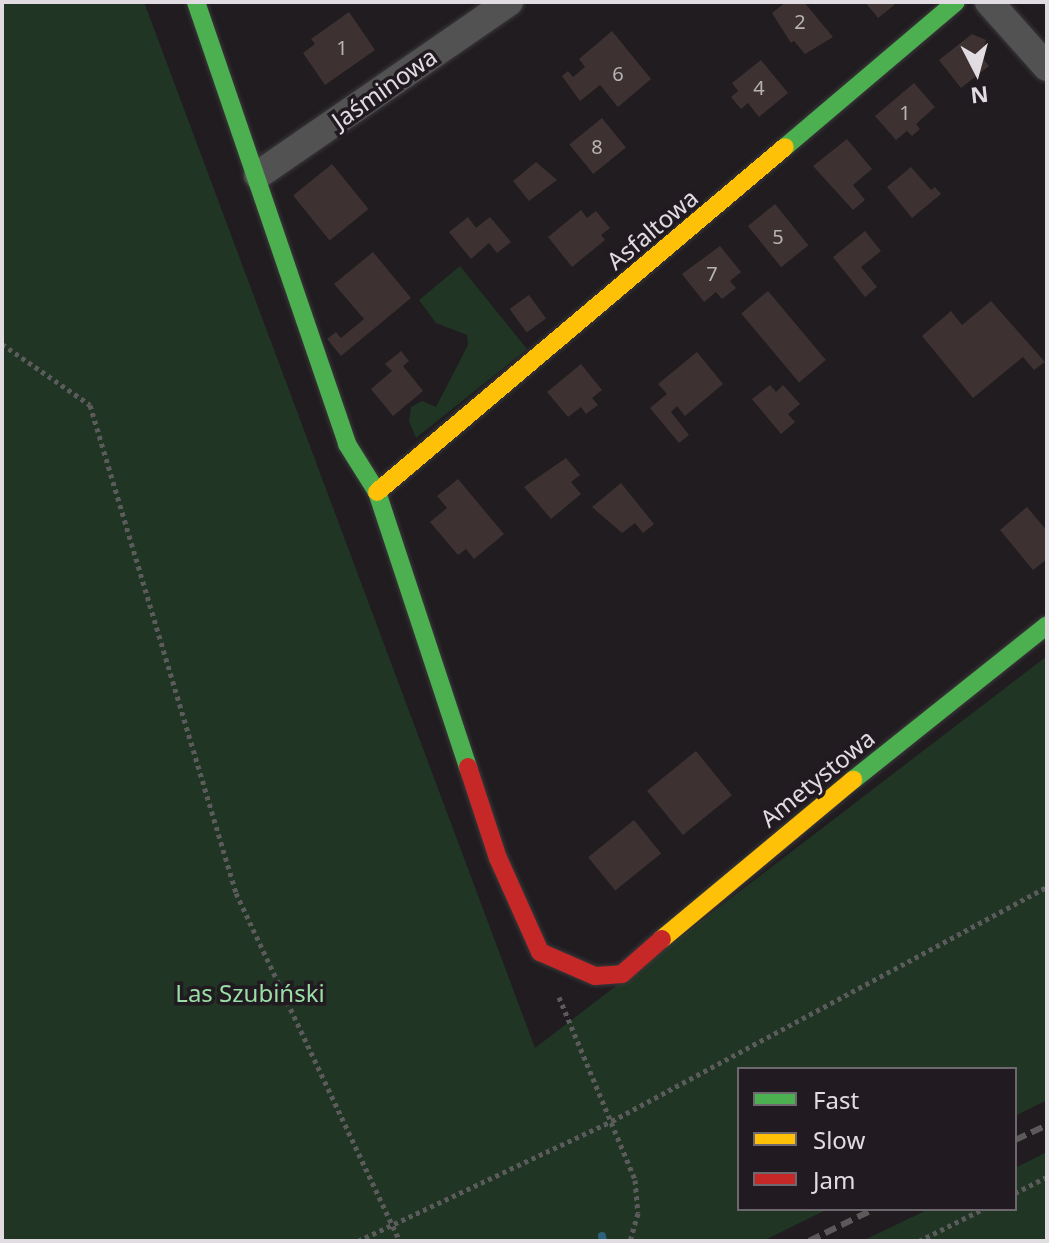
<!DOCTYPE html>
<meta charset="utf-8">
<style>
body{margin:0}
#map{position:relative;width:1049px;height:1243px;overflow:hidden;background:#201c20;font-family:"Noto Sans",sans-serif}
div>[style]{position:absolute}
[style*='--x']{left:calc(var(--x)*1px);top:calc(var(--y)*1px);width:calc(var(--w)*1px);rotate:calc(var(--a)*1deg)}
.green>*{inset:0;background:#203524}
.stream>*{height:8px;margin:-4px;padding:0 4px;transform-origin:4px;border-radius:4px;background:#2b617a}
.building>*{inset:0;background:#3d3231;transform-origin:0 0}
.path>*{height:5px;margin-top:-2.5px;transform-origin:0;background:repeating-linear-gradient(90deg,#5c5b5c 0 4px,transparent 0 8px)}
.roads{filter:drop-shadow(0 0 2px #3a383a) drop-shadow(0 0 2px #3a383a)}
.street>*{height:28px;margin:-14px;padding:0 14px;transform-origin:14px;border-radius:14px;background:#535252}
.fast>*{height:18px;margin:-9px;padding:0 9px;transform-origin:9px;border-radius:9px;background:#4caf50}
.slow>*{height:18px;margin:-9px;padding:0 9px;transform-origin:9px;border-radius:9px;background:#ffc107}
.jam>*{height:18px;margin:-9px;padding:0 9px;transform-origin:9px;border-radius:9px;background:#c62828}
.rail>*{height:6px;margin-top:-3px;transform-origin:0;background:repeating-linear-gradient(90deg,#5b595a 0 12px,transparent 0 18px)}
span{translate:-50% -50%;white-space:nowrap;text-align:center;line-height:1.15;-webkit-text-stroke:7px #211b21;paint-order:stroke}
.number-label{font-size:20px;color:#b7b2b5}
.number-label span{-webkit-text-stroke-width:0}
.street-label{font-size:24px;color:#e0dce1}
.park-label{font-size:24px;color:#98dea5}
.frame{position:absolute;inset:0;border:4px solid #e0dce1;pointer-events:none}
.legend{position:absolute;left:737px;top:1067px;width:280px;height:144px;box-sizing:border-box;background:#211b21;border:2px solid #6d686e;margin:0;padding:10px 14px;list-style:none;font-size:24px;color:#e0dce1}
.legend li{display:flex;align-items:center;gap:16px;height:40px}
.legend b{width:40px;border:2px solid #6d686e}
.north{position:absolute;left:937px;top:32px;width:80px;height:80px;-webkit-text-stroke:6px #211b21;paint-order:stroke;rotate:174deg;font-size:22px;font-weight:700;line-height:32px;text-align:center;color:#e0dce1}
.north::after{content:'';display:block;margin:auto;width:28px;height:36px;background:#e0dce1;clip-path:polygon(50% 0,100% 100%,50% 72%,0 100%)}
</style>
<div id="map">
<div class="green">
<div style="clip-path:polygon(2px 2px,144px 2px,535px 1048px,1047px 656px,1047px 1100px,1015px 1116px,1015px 1069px,739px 1069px,739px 1209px,828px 1209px,763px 1241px,2px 1241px)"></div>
<div style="clip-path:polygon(460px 266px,527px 349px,416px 438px,409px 421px,411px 407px,422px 401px,436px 407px,468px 345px,467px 335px,436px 323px,419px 300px)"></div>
<div style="clip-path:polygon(1047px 1152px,1047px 1241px,862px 1241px,929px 1209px,1015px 1209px,1015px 1168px)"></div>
</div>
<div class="stream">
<div style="--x:602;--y:1236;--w:5;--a:79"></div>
</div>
<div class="building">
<div style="clip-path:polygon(786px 2px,804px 2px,833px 37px,805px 54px,794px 41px,791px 43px,772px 13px)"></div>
<div style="clip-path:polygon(865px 2px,898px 2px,878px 18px)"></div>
<div style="clip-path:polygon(349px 12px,375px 50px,325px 85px,303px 53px,315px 44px,311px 39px)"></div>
<div style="clip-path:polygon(612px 31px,651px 79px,618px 107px,600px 85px,580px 101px,562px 76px,568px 71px,573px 77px,585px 67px,579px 59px)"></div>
<div style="clip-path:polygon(972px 34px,986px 40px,981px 56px,989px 66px,961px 88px,939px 60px)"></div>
<div style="clip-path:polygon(761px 60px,788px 93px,759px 117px,748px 103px,741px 109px,731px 97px,738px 91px,732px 83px)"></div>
<div style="clip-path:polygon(914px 83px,935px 107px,916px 124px,920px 129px,912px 136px,907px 131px,896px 140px,875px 116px)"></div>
<div style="left:602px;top:118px;width:38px;height:42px;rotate:51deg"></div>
<div style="clip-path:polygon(847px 139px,872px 169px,853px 185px,865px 200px,853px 210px,813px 166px)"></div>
<div style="clip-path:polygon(536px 162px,557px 180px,529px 201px,513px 181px)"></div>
<div style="left:332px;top:164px;width:58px;height:50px;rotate:51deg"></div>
<div style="clip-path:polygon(911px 167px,931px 190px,935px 187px,941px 194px,912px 218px,887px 187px)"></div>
<div style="left:775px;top:204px;width:53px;height:35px;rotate:51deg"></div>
<div style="clip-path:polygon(581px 210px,587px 218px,596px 211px,610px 228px,601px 235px,605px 240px,572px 267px,548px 237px)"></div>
<div style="clip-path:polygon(468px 217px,476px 228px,490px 217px,511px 242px,497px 253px,489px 243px,471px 259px,449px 232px)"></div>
<div style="clip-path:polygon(865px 231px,881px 251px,861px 267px,877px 287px,865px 297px,833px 257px)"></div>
<div style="clip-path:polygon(720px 246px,741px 272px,730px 281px,736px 288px,722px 299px,716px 292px,704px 302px,682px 274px)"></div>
<div style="clip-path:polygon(373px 252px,411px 298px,341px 356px,327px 339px,336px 332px,341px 338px,364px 319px,334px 284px)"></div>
<div style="left:768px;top:291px;width:90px;height:35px;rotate:50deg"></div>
<div style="left:529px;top:295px;width:29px;height:24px;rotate:54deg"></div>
<div style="clip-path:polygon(991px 301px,1045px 362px,1034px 370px,1023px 357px,973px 398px,922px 336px,951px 311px,962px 325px)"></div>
<div style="clip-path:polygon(401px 351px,409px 361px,403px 366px,423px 391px,393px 416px,371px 389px,392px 371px,385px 364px)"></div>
<div style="clip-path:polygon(697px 352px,723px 384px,685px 416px,677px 406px,671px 412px,689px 435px,679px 443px,650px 408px,667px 394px,658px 384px)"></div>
<div style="clip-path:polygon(581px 364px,602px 390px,592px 398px,598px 405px,586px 414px,581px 407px,568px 417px,547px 392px)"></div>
<div style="clip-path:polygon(770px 385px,776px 392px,783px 385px,800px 404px,788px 414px,795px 422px,781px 434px,752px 399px)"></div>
<div style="clip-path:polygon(566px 458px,580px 475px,571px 482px,581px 494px,551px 519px,524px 487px)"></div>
<div style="clip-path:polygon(458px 479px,504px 534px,474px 559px,466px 549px,458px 555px,430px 522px,447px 508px,437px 496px)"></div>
<div style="clip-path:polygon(621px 483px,654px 524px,643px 533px,635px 523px,622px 533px,592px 507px)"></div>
<div style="clip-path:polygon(1027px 507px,1047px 531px,1047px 559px,1033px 570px,1000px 530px)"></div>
<div style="left:696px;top:751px;width:57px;height:63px;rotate:51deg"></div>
<div style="left:634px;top:820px;width:43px;height:59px;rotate:51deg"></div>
</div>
<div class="path">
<div style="--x:2;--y:344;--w:107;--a:34.7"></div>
<div style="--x:90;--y:405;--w:509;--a:73.34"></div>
<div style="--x:236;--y:893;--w:385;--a:64.8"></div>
<div style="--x:559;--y:997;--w:198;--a:67.4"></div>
<div style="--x:635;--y:1180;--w:33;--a:85"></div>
<div style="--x:638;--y:1213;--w:29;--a:106"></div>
<div style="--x:1015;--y:1193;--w:36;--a:-27"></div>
<div style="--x:358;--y:1241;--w:281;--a:-25.3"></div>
<div style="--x:612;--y:1121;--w:494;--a:-28.3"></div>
<div style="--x:919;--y:1241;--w:72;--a:-26.6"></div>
</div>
<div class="roads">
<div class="street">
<div style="--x:989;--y:2;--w:87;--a:48.3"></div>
<div style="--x:258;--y:175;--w:305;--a:-34.6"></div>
</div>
<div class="fast">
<div style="--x:196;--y:2;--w:467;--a:71.1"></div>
<div style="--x:347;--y:444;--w:57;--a:58"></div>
<div style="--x:377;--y:492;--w:290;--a:71.7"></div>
<div style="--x:785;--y:147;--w:224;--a:-40.3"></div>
<div style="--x:853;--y:780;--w:248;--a:-38.6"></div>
</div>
<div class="slow">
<div style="--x:377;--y:492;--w:534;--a:-40.22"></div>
<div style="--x:662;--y:939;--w:249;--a:-39.8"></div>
</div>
<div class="jam">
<div style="--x:468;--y:767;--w:96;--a:71.8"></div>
<div style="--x:498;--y:858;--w:103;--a:65.9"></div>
<div style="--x:540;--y:952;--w:60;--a:23.6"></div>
<div style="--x:595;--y:976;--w:27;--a:-4"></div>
<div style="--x:622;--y:974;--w:53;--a:-41.2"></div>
</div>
</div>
<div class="rail">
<div style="--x:1015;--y:1140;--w:35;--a:-25"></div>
<div style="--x:809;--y:1241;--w:72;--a:-26.2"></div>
</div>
<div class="number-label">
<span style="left:800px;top:21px">2</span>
<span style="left:342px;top:47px">1</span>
<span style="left:618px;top:73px">6</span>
<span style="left:759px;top:87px">4</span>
<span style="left:905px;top:112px">1</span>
<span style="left:597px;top:146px">8</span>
<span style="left:778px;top:236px">5</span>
<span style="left:712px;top:273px">7</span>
</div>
<div class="street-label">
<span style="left:384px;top:88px;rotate:-35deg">Jaśminowa</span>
<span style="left:652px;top:229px;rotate:-40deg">Asfaltowa</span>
<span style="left:817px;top:778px;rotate:-39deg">Ametystowa</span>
</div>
<div class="park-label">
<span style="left:250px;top:993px">Las Szubiński</span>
</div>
<div class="frame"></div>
<ul class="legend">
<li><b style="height:10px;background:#4caf50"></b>Fast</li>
<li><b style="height:10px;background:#ffc107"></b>Slow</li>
<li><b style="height:10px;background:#c62828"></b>Jam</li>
</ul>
<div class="north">N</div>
</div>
